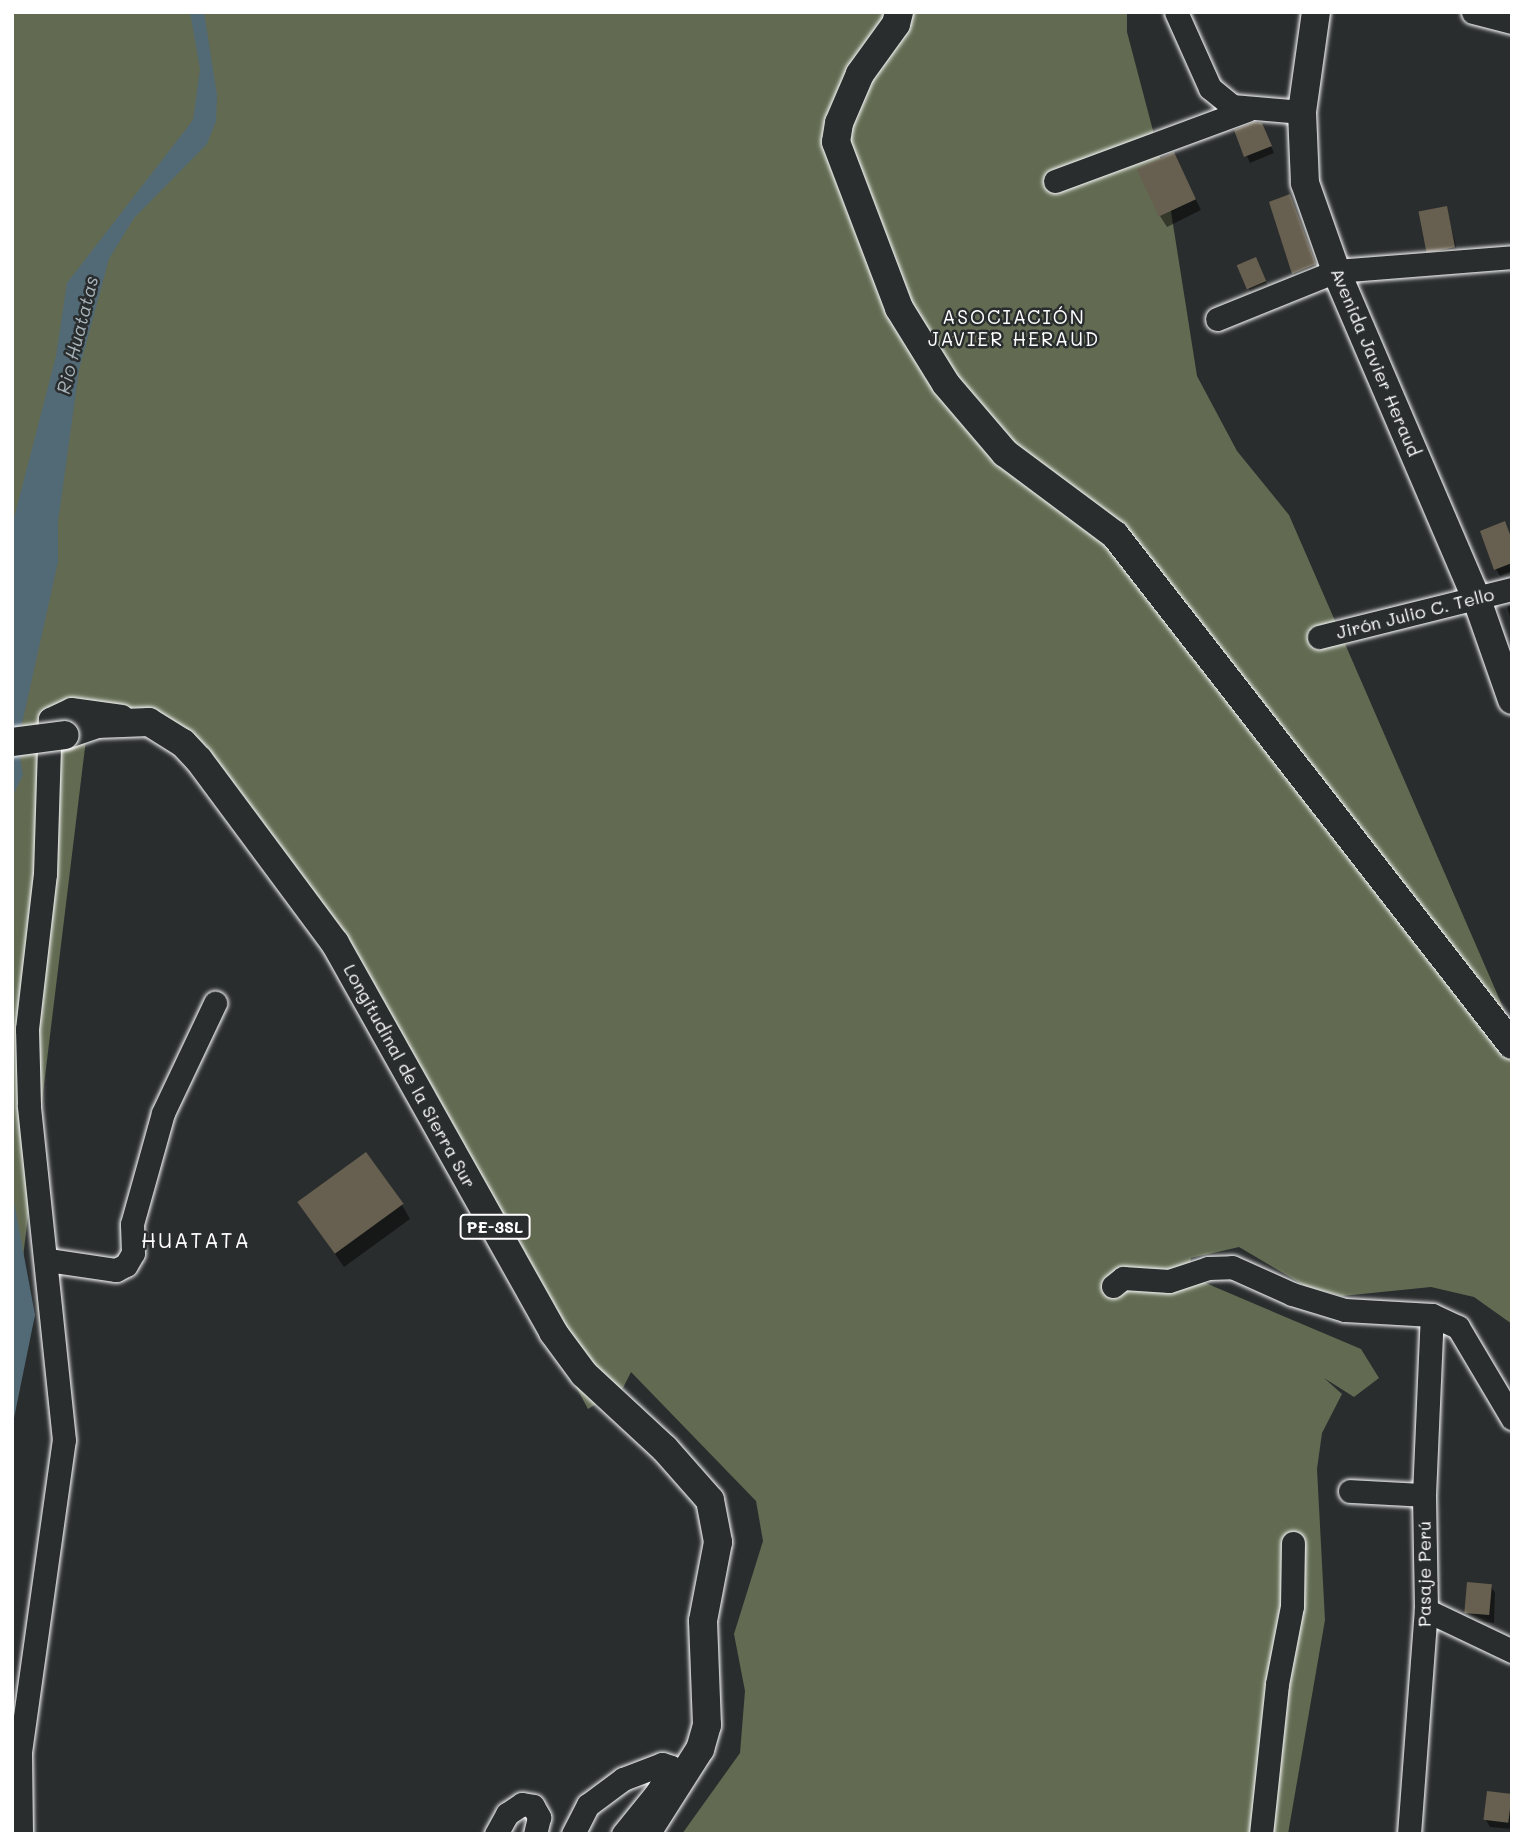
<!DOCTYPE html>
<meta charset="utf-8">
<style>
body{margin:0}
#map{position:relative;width:1524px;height:1846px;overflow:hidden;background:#2a2d2e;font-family:Mali,sans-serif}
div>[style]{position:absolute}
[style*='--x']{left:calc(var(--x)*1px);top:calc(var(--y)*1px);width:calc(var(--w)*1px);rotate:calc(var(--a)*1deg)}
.green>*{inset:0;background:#626b52}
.water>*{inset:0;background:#526976}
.shadow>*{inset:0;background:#0007}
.building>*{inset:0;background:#675f4f;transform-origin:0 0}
.roads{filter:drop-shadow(0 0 2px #fff) drop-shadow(0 0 2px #fff)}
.minor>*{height:23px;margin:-11.5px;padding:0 11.5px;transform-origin:11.5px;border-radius:11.5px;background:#2a2d2e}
.major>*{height:28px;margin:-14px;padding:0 14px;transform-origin:14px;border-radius:14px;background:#2a2d2e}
.bridges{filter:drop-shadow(0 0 2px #fff) drop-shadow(0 0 2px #fff)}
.major-bridge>*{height:28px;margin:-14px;padding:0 14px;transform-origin:14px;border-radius:14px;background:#2a2d2e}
span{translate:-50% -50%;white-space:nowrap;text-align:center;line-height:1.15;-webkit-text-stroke:5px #2a2d2e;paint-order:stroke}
.shield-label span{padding:2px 5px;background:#2a2d2e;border:2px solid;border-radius:5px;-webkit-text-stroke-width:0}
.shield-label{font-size:16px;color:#fff;font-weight:700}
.street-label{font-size:18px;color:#fff}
.neighbourhood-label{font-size:19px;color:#fff;letter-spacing:2px}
.water-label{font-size:19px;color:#a8b4ba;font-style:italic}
.quarter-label{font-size:21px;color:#fff;letter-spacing:2px}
.frame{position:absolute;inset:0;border:14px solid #fff;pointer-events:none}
</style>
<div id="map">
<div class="green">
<div style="clip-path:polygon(12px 12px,1127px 12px,1127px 32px,1166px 180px,1197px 376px,1237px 451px,1289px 515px,1512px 1028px,1512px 1324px,1474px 1297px,1431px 1287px,1342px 1296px,1305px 1286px,1239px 1247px,1191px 1258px,1189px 1276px,1361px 1349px,1379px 1378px,1354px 1397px,1324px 1378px,1342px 1394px,1322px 1433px,1317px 1469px,1325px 1620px,1288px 1834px,682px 1834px,740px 1753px,745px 1691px,734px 1634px,763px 1541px,756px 1501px,631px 1372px,623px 1388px,588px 1409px,373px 1010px,211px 777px,158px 734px,87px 731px,12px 1348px)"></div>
</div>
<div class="water">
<div style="clip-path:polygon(190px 12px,204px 12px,217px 95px,216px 121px,207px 144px,134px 218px,109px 259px,79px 370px,58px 522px,58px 562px,21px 728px,28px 750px,20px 758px,23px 775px,12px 797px,12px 526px,56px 356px,67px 283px,193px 120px,200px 69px)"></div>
<div style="clip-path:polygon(12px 1191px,35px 1315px,12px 1428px,13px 1271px)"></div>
</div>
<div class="shadow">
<div style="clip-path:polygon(1236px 131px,1265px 132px,1274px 153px,1250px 163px)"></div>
<div style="clip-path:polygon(1179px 165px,1201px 210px,1167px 227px,1160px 216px)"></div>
<div style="clip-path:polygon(1293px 203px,1318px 271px,1297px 280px,1293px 273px)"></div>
<div style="clip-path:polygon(1446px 208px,1458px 254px,1433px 256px,1429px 249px)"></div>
<div style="clip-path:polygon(1259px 266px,1269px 289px,1253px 295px,1249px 289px)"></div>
<div style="clip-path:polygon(1512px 540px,1512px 571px,1500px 576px,1496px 569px)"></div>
<div style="clip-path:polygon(1512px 605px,1512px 623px,1507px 606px)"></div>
<div style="clip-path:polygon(299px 1202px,402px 1205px,410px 1219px,344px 1267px)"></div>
<div style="clip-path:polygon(1491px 1586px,1495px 1593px,1494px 1623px,1471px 1620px,1467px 1613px)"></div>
<div style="clip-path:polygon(1512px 1796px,1512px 1829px,1490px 1827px,1486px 1820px)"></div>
</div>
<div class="building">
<div style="clip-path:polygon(1254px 122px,1262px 123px,1272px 146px,1244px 157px,1234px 130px)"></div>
<div style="left:1174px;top:152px;width:52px;height:41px;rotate:65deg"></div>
<div style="clip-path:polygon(1290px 194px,1316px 264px,1292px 274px,1269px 202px)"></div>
<div style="left:1447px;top:206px;width:42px;height:29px;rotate:79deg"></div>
<div style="left:1256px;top:257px;width:26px;height:21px;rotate:67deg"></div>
<div style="clip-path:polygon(1505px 521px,1512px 540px,1512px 563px,1494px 570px,1480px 531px)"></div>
<div style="left:366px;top:1152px;width:64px;height:85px;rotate:54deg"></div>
<div style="left:1467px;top:1582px;width:25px;height:31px;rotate:5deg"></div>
<div style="left:1487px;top:1791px;width:25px;height:29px;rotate:7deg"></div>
</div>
<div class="roads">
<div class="minor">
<div style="--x:1176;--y:12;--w:83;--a:65.9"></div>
<div style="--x:1210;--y:88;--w:28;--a:39"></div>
<div style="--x:1232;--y:106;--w:70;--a:4.9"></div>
<div style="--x:1473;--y:12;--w:40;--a:14.4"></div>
<div style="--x:1055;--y:181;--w:205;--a:-20.3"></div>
<div style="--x:1217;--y:319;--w:128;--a:-22"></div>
<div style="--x:1336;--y:271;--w:177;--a:-4.5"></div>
<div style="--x:1319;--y:637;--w:199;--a:-14"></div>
<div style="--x:48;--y:1260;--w:69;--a:8.4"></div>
<div style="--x:116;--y:1270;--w:11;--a:-27"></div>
<div style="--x:126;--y:1265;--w:14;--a:-60"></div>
<div style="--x:133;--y:1253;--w:29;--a:-92"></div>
<div style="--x:132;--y:1224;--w:115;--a:-74.4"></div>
<div style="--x:163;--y:1113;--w:122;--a:-64.7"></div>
<div style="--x:1113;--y:1286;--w:13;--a:-39"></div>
<div style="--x:1123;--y:1278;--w:46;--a:3.7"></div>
<div style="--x:1169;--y:1281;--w:41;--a:-18.4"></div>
<div style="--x:1208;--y:1268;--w:24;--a:-2"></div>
<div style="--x:1232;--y:1267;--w:66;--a:24.2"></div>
<div style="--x:1292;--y:1294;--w:55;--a:16.8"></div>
<div style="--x:1345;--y:1310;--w:87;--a:3.3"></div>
<div style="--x:1432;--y:1315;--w:29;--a:25"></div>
<div style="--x:1458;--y:1327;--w:106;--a:59.3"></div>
<div style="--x:1350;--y:1491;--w:74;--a:3.1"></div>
<div style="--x:1426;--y:1610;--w:95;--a:25.5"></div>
<div style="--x:21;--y:1834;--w:82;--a:-90.7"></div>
<div style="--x:20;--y:1752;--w:315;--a:-82"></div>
<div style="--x:64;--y:1440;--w:337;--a:-96"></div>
<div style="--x:29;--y:1105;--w:76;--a:-91.5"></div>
<div style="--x:27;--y:1029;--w:156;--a:-83.4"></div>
<div style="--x:45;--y:874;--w:155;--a:-88.2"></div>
<div style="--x:50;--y:719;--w:23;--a:-25"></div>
<div style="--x:71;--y:709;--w:51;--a:7.8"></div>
<div style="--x:496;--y:1834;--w:23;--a:-61"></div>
<div style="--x:507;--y:1814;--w:18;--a:-34"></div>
<div style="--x:522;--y:1804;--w:11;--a:10"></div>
<div style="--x:533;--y:1806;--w:13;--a:61"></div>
<div style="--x:539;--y:1817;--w:17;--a:103"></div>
<div style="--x:573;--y:1834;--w:33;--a:-63"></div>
<div style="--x:588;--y:1805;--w:44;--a:-36.6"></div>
<div style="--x:623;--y:1779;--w:42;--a:-21"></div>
<div style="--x:662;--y:1764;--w:9;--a:18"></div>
<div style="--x:671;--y:1767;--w:29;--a:119"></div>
<div style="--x:657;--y:1792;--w:54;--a:129"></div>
<div style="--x:1261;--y:1834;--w:151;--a:-83.9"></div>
<div style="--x:1277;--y:1684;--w:79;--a:-79.1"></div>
<div style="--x:1292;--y:1606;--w:63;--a:-89.1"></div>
<div style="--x:1409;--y:1834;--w:225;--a:-85.7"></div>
<div style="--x:1426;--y:1610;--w:115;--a:-91"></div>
<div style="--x:1424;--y:1495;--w:180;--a:-87.5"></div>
</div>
<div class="major">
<div style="--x:899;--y:12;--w:12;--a:104"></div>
<div style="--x:896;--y:24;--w:62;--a:125.8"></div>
<div style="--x:860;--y:74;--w:53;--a:113.2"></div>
<div style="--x:839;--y:123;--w:19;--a:99"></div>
<div style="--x:836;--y:142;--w:178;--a:69.2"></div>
<div style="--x:899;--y:308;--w:89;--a:58.3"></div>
<div style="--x:946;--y:384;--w:91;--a:49.5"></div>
<div style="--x:1005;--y:453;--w:137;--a:36.7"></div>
<div style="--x:1115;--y:535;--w:646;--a:52.1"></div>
<div style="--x:1316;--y:12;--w:101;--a:98"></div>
<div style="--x:1302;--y:112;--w:71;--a:87.6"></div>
<div style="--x:1305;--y:183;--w:93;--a:70.6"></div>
<div style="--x:1336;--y:271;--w:355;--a:66.8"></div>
<div style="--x:1476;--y:597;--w:109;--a:70.7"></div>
<div style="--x:65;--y:735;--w:34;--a:-19"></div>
<div style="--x:97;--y:724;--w:52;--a:-2.2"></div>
<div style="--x:149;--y:722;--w:40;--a:32"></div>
<div style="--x:183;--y:743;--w:23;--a:47"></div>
<div style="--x:199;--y:760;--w:228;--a:53.4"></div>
<div style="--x:335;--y:943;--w:446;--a:60.7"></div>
<div style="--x:553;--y:1332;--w:52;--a:53.6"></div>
<div style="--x:584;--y:1374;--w:110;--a:42.8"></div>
<div style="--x:665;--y:1449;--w:68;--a:48.6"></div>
<div style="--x:710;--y:1500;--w:43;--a:79.2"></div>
<div style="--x:718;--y:1542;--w:80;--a:100.8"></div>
<div style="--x:703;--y:1621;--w:104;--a:87.8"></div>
<div style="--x:707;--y:1725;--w:25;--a:106"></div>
<div style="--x:700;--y:1749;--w:101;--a:122.4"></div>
</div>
</div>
<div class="bridges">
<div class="major-bridge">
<div style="--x:12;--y:742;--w:53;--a:-7.5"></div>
</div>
</div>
<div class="shield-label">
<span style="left:495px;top:1227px">PE-3SL</span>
</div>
<div class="street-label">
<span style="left:1376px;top:362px;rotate:67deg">Avenida Javier Heraud</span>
<span style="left:1415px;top:613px;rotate:-14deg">Jirón Julio C. Tello</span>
<span style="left:410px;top:1076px;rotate:61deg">Longitudinal de la Sierra Sur</span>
<span style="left:1424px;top:1574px;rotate:-90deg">Pasaje Perú</span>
</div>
<div class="neighbourhood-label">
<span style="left:1014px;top:328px">ASOCIACIÓN<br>JAVIER HERAUD</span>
</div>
<div class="water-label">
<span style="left:77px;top:335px;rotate:-76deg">Rio Huatatas</span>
</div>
<div class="quarter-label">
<span style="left:196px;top:1240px">HUATATA</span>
</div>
<div class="frame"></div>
</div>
